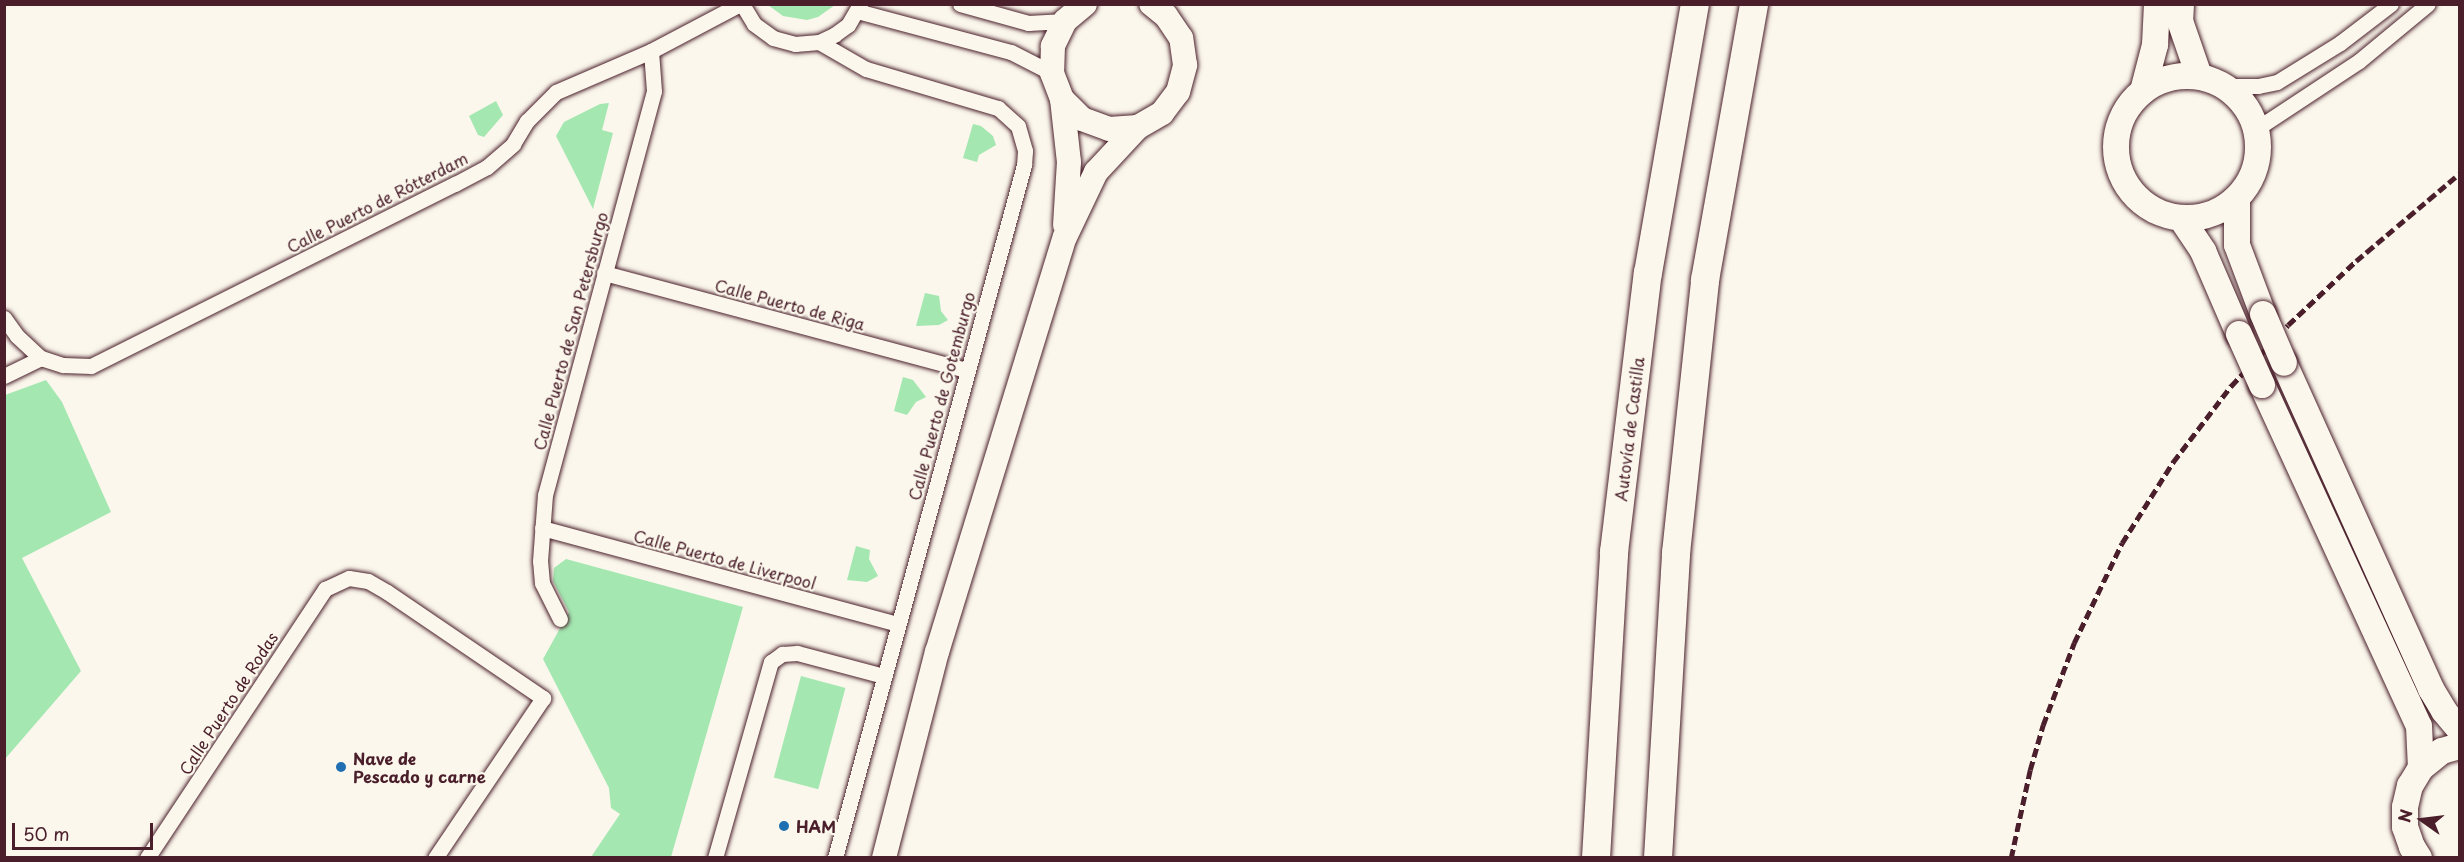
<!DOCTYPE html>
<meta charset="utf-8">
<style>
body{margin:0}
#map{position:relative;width:2464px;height:862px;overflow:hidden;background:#fbf7ec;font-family:"Playpen Sans",sans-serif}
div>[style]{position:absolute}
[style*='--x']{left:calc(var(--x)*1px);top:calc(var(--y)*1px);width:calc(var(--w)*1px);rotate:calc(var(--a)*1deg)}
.green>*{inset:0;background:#a4e7b1;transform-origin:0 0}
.roads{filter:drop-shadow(0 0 2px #4a1f2b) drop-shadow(0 0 2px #4a1f2b)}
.minor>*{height:15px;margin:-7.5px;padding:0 7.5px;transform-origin:7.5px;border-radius:7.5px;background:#fbf7ec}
.primary>*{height:24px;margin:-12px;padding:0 12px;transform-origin:12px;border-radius:12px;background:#fbf7ec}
.trunk>*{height:26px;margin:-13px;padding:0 13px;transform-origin:13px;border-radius:13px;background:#fbf7ec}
.trunk>.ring{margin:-13px;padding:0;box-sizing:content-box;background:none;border:26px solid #fbf7ec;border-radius:50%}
.motorway>*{height:28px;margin:-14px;padding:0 14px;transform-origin:14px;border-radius:14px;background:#fbf7ec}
.rail>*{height:4.5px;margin-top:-2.25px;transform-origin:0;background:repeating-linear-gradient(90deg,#4a1f2b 0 9px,transparent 0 13.5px)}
.bridges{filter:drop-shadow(0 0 2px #4a1f2b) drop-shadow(0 0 2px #4a1f2b)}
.trunk-bridge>*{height:26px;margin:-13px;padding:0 13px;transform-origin:13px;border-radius:13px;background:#fbf7ec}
.dots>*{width:16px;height:16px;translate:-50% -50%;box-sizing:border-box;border:3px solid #fbf7ec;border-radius:50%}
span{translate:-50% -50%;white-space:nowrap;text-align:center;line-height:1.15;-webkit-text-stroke:4.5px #fbf7ec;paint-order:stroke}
.street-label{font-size:16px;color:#4a1f2b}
.poi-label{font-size:16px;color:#4a1f2b;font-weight:700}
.left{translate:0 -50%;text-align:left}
.frame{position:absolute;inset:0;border:6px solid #4a1f2b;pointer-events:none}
.north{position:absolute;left:2392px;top:790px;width:60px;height:60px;-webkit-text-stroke:4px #fbf7ec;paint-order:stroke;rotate:284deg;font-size:16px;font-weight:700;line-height:24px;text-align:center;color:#4a1f2b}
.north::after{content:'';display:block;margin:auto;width:21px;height:27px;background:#4a1f2b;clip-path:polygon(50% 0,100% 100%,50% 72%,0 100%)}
.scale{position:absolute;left:12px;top:823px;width:141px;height:27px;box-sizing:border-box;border:3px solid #4a1f2b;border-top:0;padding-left:8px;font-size:18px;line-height:21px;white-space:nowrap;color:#4a1f2b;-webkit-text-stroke:4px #fbf7ec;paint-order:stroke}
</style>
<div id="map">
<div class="green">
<div style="clip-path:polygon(768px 5px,835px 5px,818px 17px,807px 20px,783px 16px)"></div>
<div style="clip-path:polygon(496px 101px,503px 115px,484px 137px,478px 135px,469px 116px)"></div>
<div style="clip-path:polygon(609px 103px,602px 130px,613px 133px,593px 209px,556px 136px,564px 122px,600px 104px)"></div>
<div style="clip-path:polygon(973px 124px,981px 126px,993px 136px,996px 145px,979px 155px,977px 162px,963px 158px)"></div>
<div style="clip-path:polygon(925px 293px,939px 296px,941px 311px,948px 320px,939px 325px,916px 326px)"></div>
<div style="clip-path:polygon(903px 377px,913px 380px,926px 397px,916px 402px,907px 415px,894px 411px)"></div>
<div style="clip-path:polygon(46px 380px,62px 402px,111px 512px,22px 558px,81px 671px,5px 759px,5px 395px)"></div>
<div style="clip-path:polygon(856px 546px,870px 550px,869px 559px,878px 576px,867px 582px,847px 580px)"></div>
<div style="clip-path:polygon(566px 559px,743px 607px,671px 857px,591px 857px,620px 814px,611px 808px,609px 788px,543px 659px,569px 612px,553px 581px,554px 568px)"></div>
<div style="left:801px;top:676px;width:46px;height:105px;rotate:15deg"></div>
</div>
<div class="roads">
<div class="minor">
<div style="--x:742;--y:4;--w:23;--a:59"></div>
<div style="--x:754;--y:24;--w:24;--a:36"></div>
<div style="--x:773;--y:38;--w:23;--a:15"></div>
<div style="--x:795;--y:44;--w:24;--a:-5"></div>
<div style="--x:819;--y:42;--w:17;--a:-25"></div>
<div style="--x:834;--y:35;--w:17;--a:-36"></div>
<div style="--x:848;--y:25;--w:24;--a:-60"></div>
<div style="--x:960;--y:4;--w:71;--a:15.6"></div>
<div style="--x:1028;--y:23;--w:37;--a:-3"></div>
<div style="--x:857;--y:11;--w:159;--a:14.9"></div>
<div style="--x:1011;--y:52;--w:46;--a:27.1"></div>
<div style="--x:819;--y:42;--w:54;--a:29.9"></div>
<div style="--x:866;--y:69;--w:138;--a:16.5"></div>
<div style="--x:998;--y:108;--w:27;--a:42"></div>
<div style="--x:1018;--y:126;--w:26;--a:74"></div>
<div style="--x:1025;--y:151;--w:14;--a:94"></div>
<div style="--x:1024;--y:165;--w:718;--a:105.26"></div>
<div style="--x:2224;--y:86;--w:34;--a:0"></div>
<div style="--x:2258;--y:86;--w:19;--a:-12"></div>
<div style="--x:2277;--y:82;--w:74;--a:-31.8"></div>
<div style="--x:2340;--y:43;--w:64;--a:-37.4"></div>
<div style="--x:2256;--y:129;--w:123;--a:-33.4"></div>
<div style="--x:2359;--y:61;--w:89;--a:-39.6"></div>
<div style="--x:604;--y:273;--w:376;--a:15"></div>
<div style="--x:4;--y:318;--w:22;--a:54"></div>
<div style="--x:17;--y:336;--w:33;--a:43"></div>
<div style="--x:4;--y:376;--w:41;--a:-25.9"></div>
<div style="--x:41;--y:358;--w:23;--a:18"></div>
<div style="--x:63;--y:365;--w:28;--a:2"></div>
<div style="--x:91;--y:366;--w:407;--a:-26.6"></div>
<div style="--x:455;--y:184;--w:36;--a:-28"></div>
<div style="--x:487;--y:167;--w:35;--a:-41"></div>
<div style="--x:513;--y:144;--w:27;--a:-59"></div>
<div style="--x:527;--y:121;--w:41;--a:-45"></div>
<div style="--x:556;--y:92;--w:103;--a:-23.3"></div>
<div style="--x:651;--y:51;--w:101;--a:-27.8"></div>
<div style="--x:542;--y:528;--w:369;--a:15.1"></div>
<div style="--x:560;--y:619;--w:40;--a:-116.6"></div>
<div style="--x:542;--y:583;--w:22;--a:-95"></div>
<div style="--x:540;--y:561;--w:66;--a:-85.7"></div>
<div style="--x:545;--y:495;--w:418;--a:-74.9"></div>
<div style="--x:654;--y:91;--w:40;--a:-94.3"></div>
<div style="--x:147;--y:858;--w:323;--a:-56.5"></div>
<div style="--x:325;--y:589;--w:26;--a:-25"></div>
<div style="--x:349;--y:578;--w:19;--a:9"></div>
<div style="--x:368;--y:581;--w:22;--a:30"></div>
<div style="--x:387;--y:592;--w:189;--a:34.2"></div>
<div style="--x:543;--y:698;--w:193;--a:124"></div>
<div style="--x:715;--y:858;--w:204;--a:-74.1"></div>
<div style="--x:771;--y:662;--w:14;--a:-36"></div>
<div style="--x:782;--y:654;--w:15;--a:-4"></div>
<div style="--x:797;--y:653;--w:90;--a:14.8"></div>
</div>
<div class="primary">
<div style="--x:1085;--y:4;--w:26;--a:140"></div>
<div style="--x:1065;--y:21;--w:28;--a:116"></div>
<div style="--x:1053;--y:46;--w:27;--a:92"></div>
<div style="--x:1052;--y:73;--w:28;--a:69"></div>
<div style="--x:1062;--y:99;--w:28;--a:45"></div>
<div style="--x:1082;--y:119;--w:29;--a:20"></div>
<div style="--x:1109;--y:129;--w:29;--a:-4"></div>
<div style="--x:1138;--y:127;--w:28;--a:-30"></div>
<div style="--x:1162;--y:113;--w:26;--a:-53"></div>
<div style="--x:1178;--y:92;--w:28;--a:-75"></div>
<div style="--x:1185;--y:65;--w:27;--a:-98"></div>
<div style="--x:1181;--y:38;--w:27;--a:-124"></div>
<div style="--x:1166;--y:16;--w:19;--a:-141"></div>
<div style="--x:1062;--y:99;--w:63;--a:83.7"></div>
<div style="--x:1069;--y:162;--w:63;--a:93.6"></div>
<div style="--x:884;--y:858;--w:213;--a:-75.6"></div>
<div style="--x:937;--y:652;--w:434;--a:-72.9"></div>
<div style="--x:1065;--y:237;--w:72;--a:-64.5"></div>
<div style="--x:1096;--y:172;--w:62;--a:-47"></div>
</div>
<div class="trunk">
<div style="--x:2181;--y:4;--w:17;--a:93"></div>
<div style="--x:2180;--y:21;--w:58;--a:70.9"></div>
<div class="ring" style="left:2116px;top:76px;width:116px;height:116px"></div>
<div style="--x:2143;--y:91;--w:48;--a:-75.4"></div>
<div style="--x:2155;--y:45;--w:41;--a:-87.2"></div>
<div style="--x:2237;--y:198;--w:47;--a:90"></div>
<div style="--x:2237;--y:245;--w:74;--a:69.4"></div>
<div style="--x:2181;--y:218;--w:40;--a:56"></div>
<div style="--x:2203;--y:251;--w:90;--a:66.6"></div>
<div style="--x:2284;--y:363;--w:358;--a:65.7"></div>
<div style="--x:2431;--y:689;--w:26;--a:59"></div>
<div style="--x:2444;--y:711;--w:25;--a:50"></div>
<div style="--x:2262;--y:385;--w:375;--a:65.3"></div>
<div style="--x:2419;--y:726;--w:42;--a:87.3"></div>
<div style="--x:2419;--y:858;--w:13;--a:-122"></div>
<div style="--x:2412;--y:847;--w:21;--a:-109"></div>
<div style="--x:2405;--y:827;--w:20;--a:-90"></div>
<div style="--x:2405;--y:807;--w:22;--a:-77"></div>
<div style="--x:2410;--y:786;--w:21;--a:-59"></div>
<div style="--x:2421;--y:768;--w:27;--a:-39"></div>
<div style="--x:2442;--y:751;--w:19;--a:-16"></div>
</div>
<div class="motorway">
<div style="--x:1596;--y:858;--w:307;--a:-86.6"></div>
<div style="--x:1614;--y:552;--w:281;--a:-83.1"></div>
<div style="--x:1648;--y:273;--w:273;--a:-80.1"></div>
<div style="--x:1658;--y:858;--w:306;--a:-86.6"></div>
<div style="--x:1676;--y:553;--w:275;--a:-83.9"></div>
<div style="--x:1705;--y:280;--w:280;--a:-79.9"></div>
</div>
</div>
<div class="rail">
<div style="--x:2011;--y:858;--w:90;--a:-77.8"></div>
<div style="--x:2030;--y:770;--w:47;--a:-73.9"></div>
<div style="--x:2043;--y:725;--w:88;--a:-69.3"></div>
<div style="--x:2074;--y:643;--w:111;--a:-64.4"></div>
<div style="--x:2122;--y:543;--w:96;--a:-57.8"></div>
<div style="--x:2173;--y:462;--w:96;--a:-52.7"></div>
<div style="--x:2231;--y:386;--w:83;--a:-46.9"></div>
<div style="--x:2288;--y:325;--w:93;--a:-43.3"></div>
<div style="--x:2356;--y:261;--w:136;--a:-40.2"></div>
</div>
<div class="bridges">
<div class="trunk-bridge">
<div style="--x:2263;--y:314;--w:53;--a:66.8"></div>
<div style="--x:2239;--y:334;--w:56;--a:65.7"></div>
</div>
</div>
<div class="dots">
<div style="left:341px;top:767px;background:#1f6fb2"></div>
<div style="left:784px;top:826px;background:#1f6fb2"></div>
</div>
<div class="street-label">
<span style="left:377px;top:202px;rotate:-27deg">Calle Puerto de Rótterdam</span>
<span style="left:790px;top:304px;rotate:15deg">Calle Puerto de Riga</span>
<span style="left:570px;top:331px;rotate:-75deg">Calle Puerto de San Petersburgo</span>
<span style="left:941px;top:396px;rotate:-75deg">Calle Puerto de Gotemburgo</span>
<span style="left:1629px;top:429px;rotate:-83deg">Autovía de Castilla</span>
<span style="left:725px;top:559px;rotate:15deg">Calle Puerto de Liverpool</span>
<span style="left:228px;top:703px;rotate:-57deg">Calle Puerto de Rodas</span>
</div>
<div class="poi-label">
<span class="left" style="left:353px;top:767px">Nave de<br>Pescado y carne</span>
<span class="left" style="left:796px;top:826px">HAM</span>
</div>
<div class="frame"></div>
<div class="north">N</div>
<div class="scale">50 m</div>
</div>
